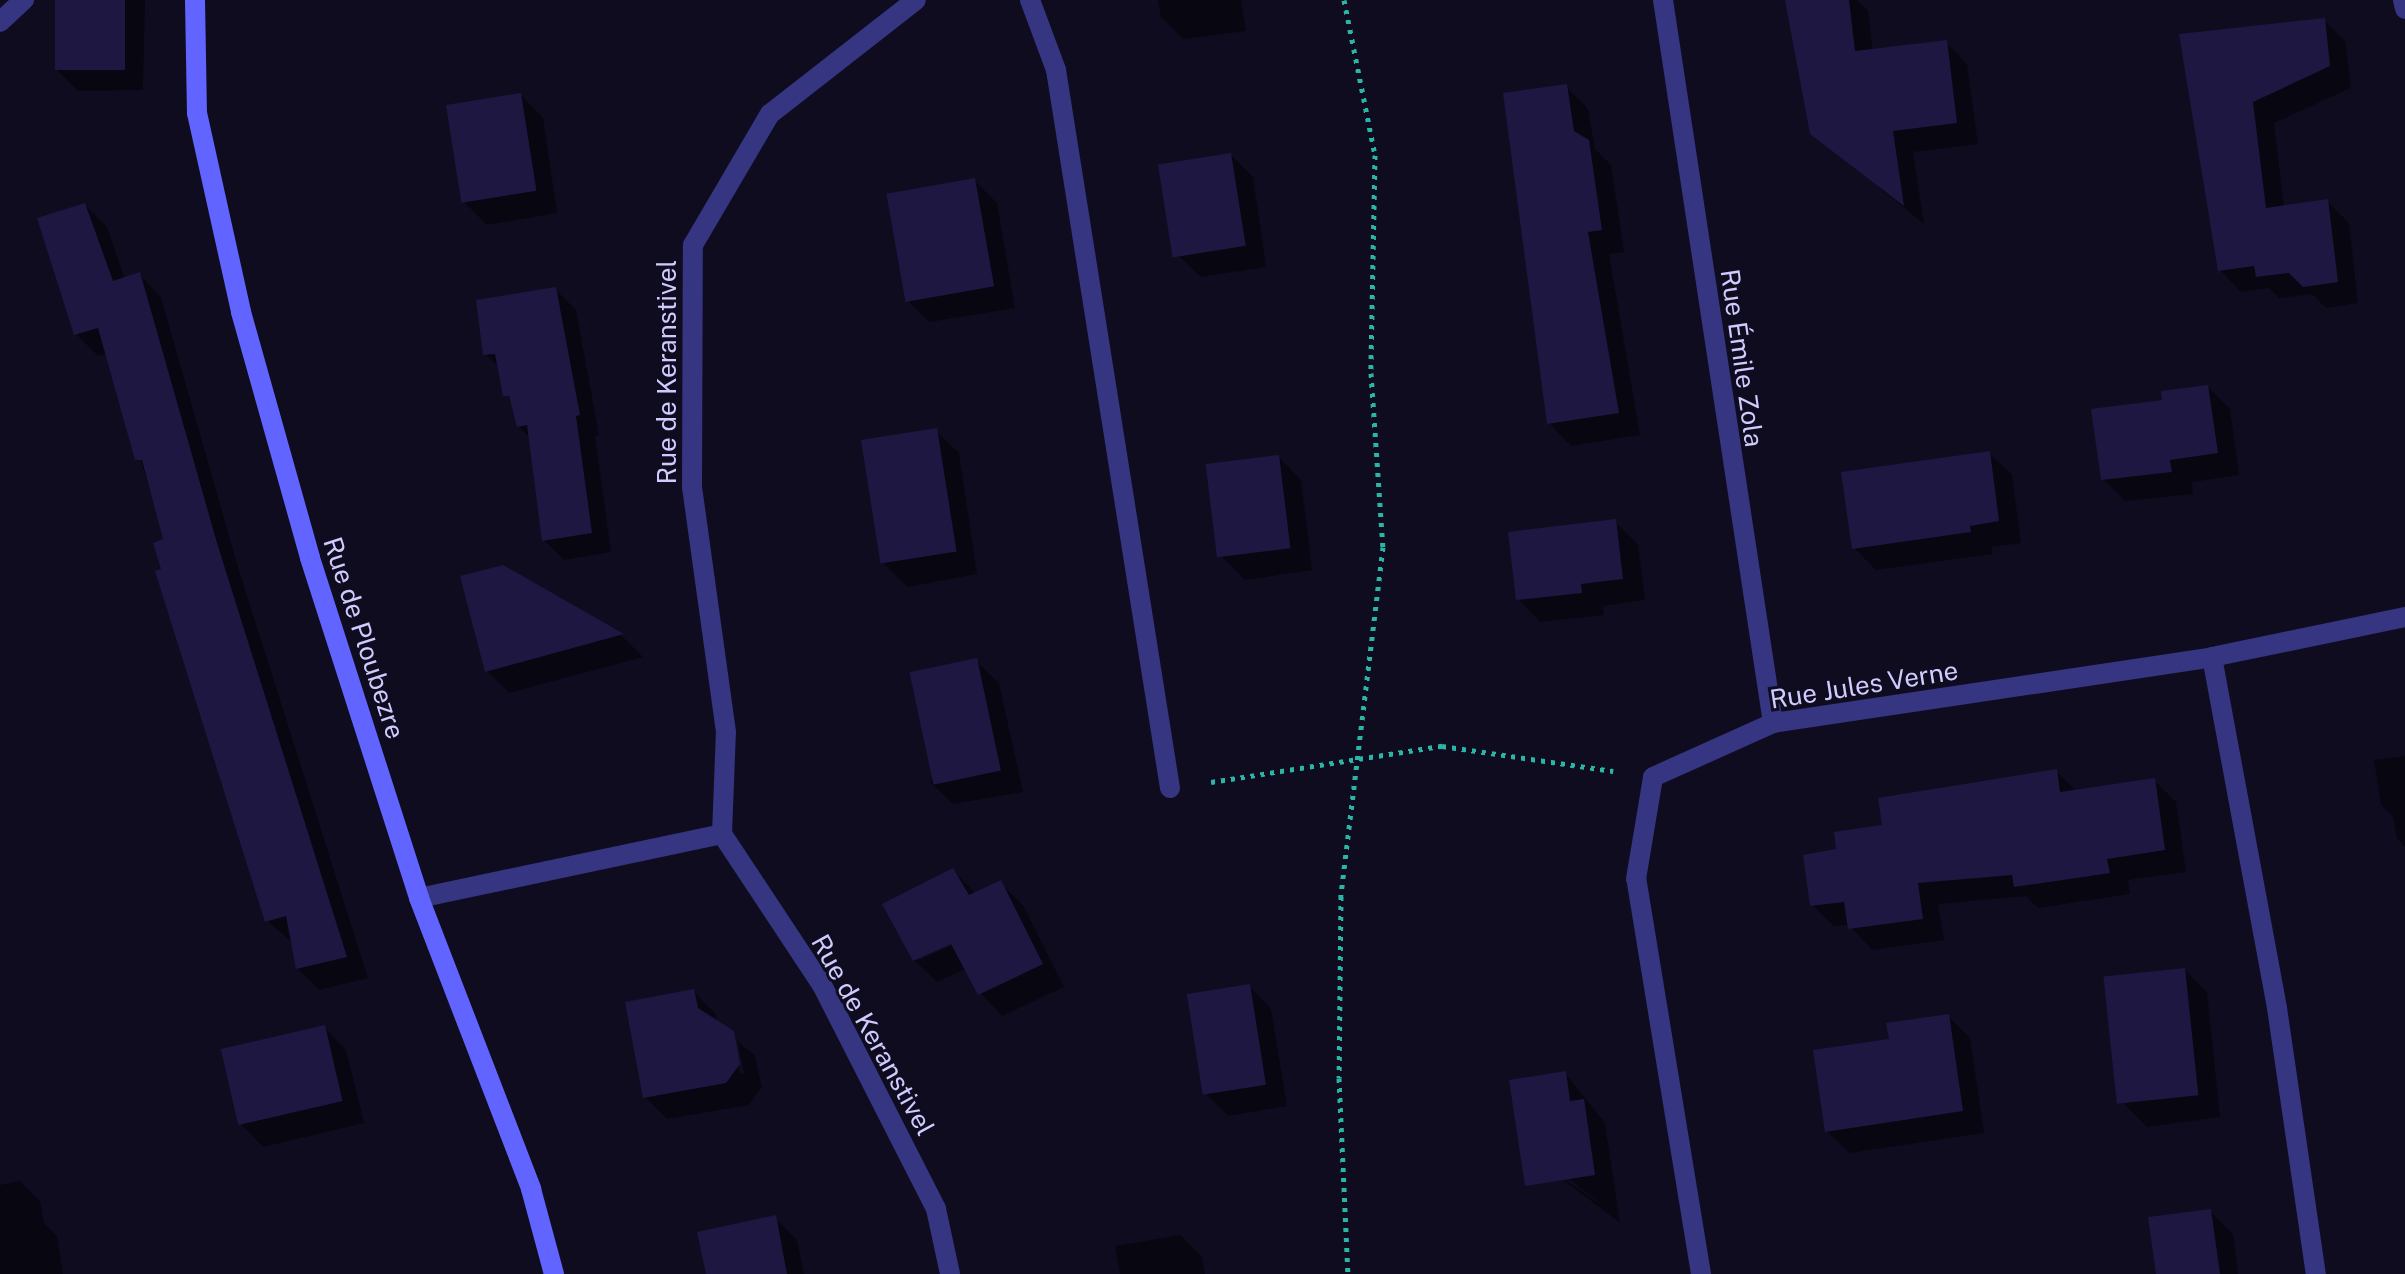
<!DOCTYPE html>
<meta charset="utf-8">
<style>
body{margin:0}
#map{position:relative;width:2405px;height:1274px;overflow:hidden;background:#0f0c20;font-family:"Public Sans",sans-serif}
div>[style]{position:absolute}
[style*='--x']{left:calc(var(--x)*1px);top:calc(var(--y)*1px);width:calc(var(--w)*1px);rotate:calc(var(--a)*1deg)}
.shadow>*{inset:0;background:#0007}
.building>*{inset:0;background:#1e1742;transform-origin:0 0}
.path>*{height:5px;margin-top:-2.5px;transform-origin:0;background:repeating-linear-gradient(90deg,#29b6a8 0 4px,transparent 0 10px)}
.service>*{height:20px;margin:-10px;padding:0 10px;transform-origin:10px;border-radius:10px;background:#353581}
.minor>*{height:20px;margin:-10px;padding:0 10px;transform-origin:10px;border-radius:10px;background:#353581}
.secondary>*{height:20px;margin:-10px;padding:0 10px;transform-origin:10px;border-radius:10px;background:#6264ff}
span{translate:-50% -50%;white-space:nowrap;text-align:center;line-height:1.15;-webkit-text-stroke:6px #0f0c20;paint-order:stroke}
.street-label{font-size:26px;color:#cfcbff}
</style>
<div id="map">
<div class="shadow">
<div style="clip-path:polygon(62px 0,145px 0,143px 90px,78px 91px,56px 69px)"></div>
<div style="clip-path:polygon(1158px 0,1241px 0,1246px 31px,1183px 39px,1161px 17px)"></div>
<div style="clip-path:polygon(1787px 0,1857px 0,1868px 11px,1873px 51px,1946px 42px,1967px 64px,1978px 144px,1913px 152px,1924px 224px,1812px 133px)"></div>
<div style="clip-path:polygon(2324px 20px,2345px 41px,2351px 88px,2274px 123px,2284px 207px,2327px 201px,2349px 223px,2358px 303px,2326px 308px,2312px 294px,2279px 298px,2269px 288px,2241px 292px,2220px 270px,2182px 36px)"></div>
<div style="clip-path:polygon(1566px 86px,1588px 109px,1595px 149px,1611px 165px,1624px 252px,1609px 254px,1640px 435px,1571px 446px,1549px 423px)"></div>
<div style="clip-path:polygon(521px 95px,543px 118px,557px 213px,487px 225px,465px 203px)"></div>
<div style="clip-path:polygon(1231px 155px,1253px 177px,1266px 267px,1201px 277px,1178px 255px)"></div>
<div style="clip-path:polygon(974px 180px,997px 203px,1015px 308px,929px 322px,907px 300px)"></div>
<div style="clip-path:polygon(85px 205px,107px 227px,125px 279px,140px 275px,161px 297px,238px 567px,368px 978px,319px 990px,297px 968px,292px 942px,267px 921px,157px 572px,163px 571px,165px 540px,108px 353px,98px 356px,76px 334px,40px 219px)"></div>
<div style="clip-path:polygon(556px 290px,576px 310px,599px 435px,595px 436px,611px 552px,564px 560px,544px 540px,531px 439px,518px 426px,500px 368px,485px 354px)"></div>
<div style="clip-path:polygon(2208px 387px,2230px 409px,2239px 475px,2192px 482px,2193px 494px,2125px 501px,2103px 479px,2165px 402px)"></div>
<div style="clip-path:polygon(936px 431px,959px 453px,977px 574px,907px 587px,884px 564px)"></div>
<div style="clip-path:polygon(1989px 453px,2012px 475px,2021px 543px,1992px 547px,1992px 554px,1876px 570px,1854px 548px)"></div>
<div style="clip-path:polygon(1279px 457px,1301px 480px,1312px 570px,1245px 580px,1222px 557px)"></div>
<div style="clip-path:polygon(1615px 522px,1638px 544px,1645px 600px,1603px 606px,1604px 615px,1540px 622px,1518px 599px)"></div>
<div style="clip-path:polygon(503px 567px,622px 636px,643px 657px,509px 693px,487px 671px)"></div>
<div style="clip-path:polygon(976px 661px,999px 683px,1023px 792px,953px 804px,930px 782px)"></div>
<div style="clip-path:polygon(2405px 756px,2405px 847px,2397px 838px,2393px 817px,2381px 805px,2374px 760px)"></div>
<div style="clip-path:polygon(2056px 771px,2076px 791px,2154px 780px,2176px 802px,2186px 872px,2128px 880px,2130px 894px,2038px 908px,2026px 896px,1938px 904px,1944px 940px,1872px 950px,1849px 925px,1834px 926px,1812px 905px,1839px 851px,1884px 827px)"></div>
<div style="clip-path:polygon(evenodd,953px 870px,975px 893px,1000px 883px,1023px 905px,1064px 987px,1002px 1016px,980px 993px,967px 968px,937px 982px,914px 960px,953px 870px,960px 938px,961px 941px,919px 960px,919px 956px,960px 938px)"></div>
<div style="clip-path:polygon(2185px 970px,2207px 992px,2220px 1117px,2147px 1127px,2125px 1105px)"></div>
<div style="clip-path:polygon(1249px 986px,1271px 1009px,1287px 1106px,1228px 1116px,1206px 1094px)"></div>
<div style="clip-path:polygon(evenodd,694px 992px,716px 1014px,718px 1024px,755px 1056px,762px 1087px,749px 1105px,667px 1119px,645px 1097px,694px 992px,733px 1039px,737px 1039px,744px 1073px,740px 1074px,733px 1039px)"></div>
<div style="clip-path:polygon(1948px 1016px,1970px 1038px,1984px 1133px,1849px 1153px,1827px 1131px,1891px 1040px)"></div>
<div style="clip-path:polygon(324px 1027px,346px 1050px,364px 1123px,263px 1147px,241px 1124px)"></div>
<div style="clip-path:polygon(1565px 1073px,1605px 1123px,1620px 1223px,1541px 1163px,1608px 1209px,1540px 1157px)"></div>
<div style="clip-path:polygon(20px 1181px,40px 1201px,44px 1223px,57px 1236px,63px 1274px,0 1274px,0 1185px)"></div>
<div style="clip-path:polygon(2210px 1211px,2233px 1234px,2238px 1274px,2158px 1274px)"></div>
<div style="clip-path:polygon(775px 1218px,797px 1240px,804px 1274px,708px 1274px)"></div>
<div style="clip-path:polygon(1180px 1235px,1202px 1257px,1205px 1274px,1120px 1274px,1115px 1246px)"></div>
</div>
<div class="building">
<div style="left:55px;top:0;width:70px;height:70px"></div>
<div style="clip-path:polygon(1785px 0,1849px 0,1855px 51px,1947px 40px,1957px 123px,1893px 131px,1904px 206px,1810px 134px)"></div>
<div style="clip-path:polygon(2325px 18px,2330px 66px,2253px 102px,2266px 208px,2328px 199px,2338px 282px,2303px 287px,2289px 273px,2256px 277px,2254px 266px,2218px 271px,2179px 34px)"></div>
<div style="clip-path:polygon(1567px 84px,1574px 131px,1589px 140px,1602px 230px,1588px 232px,1619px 413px,1547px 424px,1503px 93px)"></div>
<div style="left:521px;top:93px;width:99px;height:76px;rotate:81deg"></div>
<div style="left:1231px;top:153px;width:94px;height:74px;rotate:81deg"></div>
<div style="left:975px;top:178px;width:110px;height:90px;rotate:80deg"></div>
<div style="clip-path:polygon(85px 203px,113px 281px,140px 272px,217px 543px,347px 957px,296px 969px,286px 916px,265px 922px,155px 571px,161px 569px,153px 543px,163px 539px,142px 460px,135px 460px,98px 328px,74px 335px,37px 218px)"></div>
<div style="clip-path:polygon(556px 287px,580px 415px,576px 416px,592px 533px,542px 541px,527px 425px,517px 427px,509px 396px,503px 396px,495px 354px,483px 355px,476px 300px)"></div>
<div style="clip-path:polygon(2208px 385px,2218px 453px,2170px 460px,2172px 472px,2101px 480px,2091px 409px,2162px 400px,2161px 391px)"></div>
<div style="left:937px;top:428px;width:125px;height:77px;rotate:81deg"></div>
<div style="clip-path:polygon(1990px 451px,1999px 521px,1970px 526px,1971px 532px,1852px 549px,1841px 472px)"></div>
<div style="left:1279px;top:455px;width:94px;height:74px;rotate:83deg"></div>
<div style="clip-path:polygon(1616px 519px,1623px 579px,1581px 584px,1582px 593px,1516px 600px,1508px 532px)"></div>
<div style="clip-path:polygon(503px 565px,624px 634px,485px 672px,460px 576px)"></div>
<div style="left:977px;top:658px;width:115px;height:69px;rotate:78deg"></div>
<div style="clip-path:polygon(2057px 769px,2060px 792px,2155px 778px,2165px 850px,2107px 859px,2110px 873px,2014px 887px,2012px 875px,1918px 883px,1923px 919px,1848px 929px,1844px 902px,1810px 906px,1803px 855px,1836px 849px,1834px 832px,1882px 825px,1878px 798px)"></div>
<div style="clip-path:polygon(953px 868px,969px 895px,1001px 880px,1043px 964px,978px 995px,951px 944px,913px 961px,882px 904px)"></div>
<div style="left:2185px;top:968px;width:128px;height:82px;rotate:84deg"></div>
<div style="left:1250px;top:984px;width:102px;height:64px;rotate:81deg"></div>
<div style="clip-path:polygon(694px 989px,698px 1008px,734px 1031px,740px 1064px,726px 1083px,643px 1098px,625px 1002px)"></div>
<div style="clip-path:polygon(1949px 1014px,1963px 1111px,1825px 1132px,1813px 1050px,1889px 1039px,1886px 1023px)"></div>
<div style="left:325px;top:1025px;width:78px;height:107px;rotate:77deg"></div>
<div style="clip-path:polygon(1566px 1071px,1570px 1101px,1584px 1099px,1595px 1175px,1525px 1186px,1509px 1080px)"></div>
<div style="clip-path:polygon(2211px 1209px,2220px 1274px,2156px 1274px,2148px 1217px)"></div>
<div style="clip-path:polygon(776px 1215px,787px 1274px,706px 1274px,697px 1232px)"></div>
</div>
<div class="path">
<div style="--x:1344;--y:0;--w:158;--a:78.7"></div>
<div style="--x:1375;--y:155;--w:218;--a:91.1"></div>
<div style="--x:1371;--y:373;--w:174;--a:86.1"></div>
<div style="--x:1383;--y:547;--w:352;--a:96.9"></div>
<div style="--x:1341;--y:896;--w:182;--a:90.6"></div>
<div style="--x:1339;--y:1078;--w:196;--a:87.4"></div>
<div style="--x:1211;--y:782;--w:234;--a:-8.9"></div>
<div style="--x:1442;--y:746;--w:173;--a:8.3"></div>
</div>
<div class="service">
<div style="--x:0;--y:22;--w:33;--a:-43"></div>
</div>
<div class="minor">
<div style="--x:1030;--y:0;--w:75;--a:69.6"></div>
<div style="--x:1056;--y:70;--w:727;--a:80.98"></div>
<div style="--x:1663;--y:0;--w:731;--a:81.35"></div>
<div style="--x:2403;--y:0;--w:9;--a:77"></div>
<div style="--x:2212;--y:657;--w:357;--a:79.5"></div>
<div style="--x:2277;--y:1008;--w:269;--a:81.7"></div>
<div style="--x:722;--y:834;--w:181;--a:56.5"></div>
<div style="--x:822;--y:985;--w:251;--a:63"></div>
<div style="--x:936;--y:1209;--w:66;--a:77.8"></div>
<div style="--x:419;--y:898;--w:310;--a:-11.9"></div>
<div style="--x:722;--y:834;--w:102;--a:-87.8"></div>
<div style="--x:726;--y:732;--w:247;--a:-97.9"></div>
<div style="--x:692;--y:487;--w:242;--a:-89.8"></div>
<div style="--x:693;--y:245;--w:152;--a:-59.6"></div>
<div style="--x:770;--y:114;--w:185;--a:-38"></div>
<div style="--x:1701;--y:1274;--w:400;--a:-99.3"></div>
<div style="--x:1636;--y:879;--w:103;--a:-80.5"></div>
<div style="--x:1653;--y:777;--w:132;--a:-24.2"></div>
<div style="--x:1773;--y:723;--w:444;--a:-8.5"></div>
<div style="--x:2212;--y:657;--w:197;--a:-11.7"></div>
</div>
<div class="secondary">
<div style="--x:195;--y:0;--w:113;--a:89"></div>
<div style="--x:197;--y:113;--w:204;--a:77.5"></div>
<div style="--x:241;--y:312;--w:255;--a:74.3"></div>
<div style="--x:310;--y:558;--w:357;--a:72.2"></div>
<div style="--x:419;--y:898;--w:312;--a:68.9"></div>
<div style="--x:531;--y:1189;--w:88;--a:74.9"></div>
</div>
<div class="street-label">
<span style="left:1742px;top:358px;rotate:82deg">Rue Émile Zola</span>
<span style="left:667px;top:372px;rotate:-90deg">Rue de Keranstivel</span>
<span style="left:364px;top:638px;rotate:72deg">Rue de Ploubezre</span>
<span style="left:1864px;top:685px;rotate:-9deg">Rue Jules Verne</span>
<span style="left:873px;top:1035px;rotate:61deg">Rue de Keranstivel</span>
</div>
</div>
